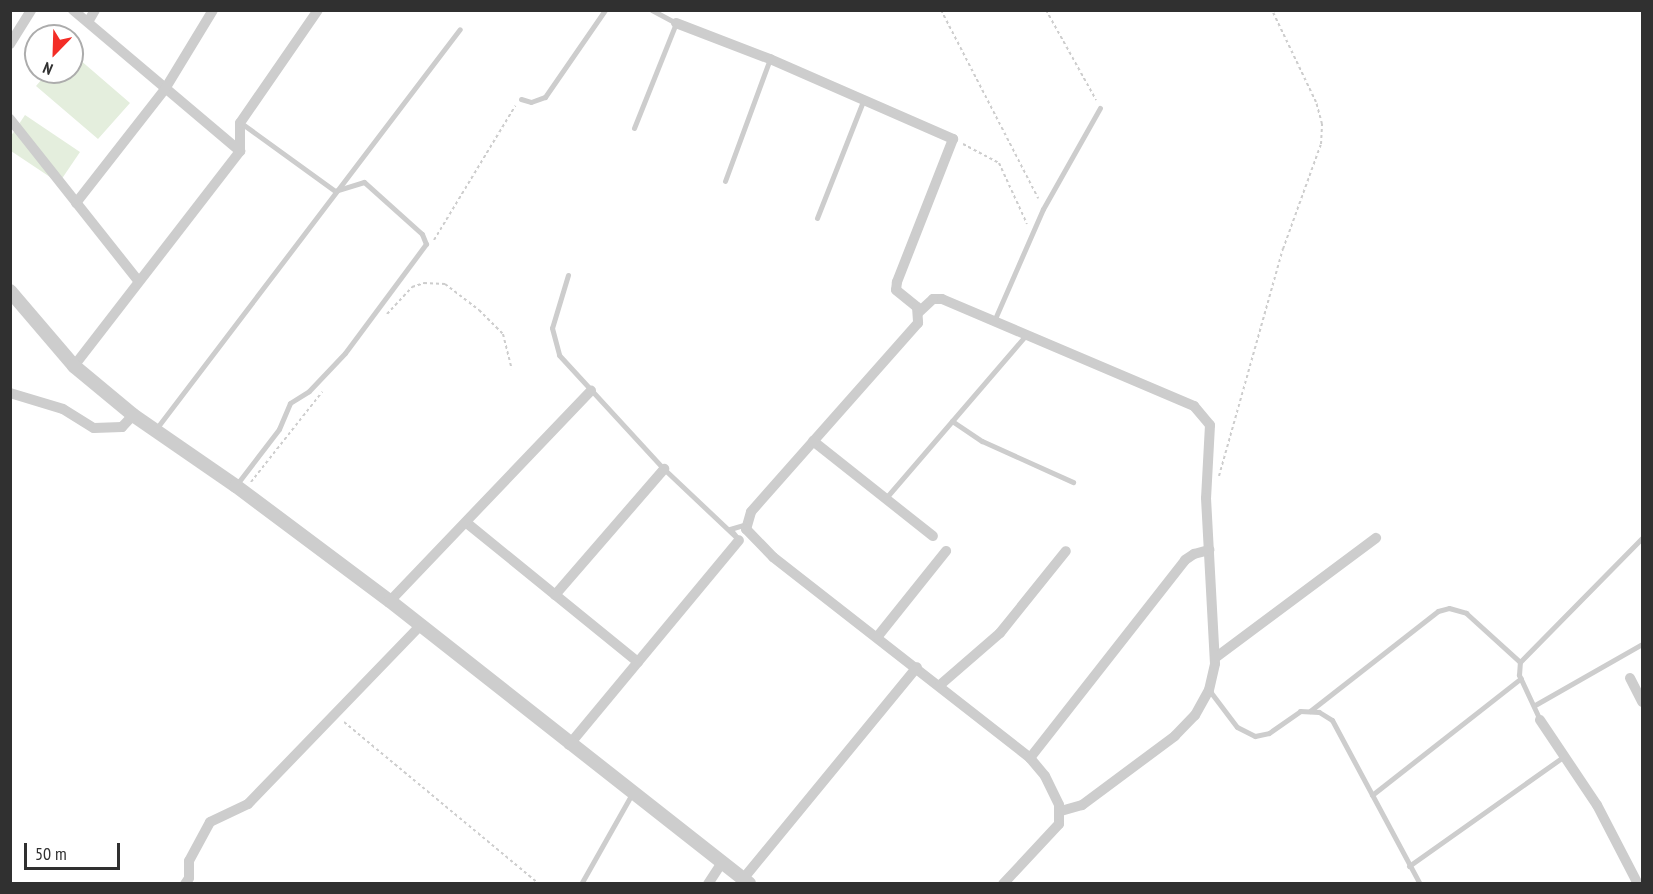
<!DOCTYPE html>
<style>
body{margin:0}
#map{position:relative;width:1653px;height:894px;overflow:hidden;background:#fff;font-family:"PT Sans Narrow",sans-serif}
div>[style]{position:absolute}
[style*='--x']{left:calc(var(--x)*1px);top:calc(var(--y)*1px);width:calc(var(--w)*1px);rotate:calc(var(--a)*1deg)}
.green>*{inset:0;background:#e4eedd}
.path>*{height:2px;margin-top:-1px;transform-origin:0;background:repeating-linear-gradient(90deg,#cdcdcd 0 3px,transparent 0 6px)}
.service>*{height:5px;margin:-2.5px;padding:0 2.5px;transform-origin:2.5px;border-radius:2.5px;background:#cdcdcd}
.minor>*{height:10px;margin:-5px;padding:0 5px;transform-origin:5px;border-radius:5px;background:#cdcdcd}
.tertiary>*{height:14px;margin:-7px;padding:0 7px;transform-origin:7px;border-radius:7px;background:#cdcdcd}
span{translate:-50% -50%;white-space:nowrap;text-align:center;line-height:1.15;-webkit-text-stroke:6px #fff;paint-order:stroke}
.frame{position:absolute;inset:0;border:12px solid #303030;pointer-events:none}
.north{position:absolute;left:24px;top:24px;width:60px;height:60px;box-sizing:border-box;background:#fff;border:2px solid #acacac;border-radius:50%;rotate:203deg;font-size:16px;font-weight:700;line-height:24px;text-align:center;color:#303030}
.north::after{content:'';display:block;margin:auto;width:21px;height:27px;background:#f32d26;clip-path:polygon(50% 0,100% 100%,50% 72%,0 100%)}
.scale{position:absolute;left:24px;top:843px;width:96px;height:27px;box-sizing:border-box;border:3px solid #303030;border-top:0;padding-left:8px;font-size:18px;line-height:21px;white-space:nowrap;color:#303030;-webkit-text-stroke:4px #fff;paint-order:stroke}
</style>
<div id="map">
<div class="green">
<div style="clip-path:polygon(72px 53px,130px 103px,98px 139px,36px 86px,48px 72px,72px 72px)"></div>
<div style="clip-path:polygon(25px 115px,80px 152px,59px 183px,11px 151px,11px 136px)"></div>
</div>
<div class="path">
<div style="--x:941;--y:10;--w:212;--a:62.7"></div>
<div style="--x:1046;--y:10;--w:103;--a:60.9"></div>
<div style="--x:963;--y:144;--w:41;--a:27.8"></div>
<div style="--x:999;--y:163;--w:67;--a:65.3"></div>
<div style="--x:434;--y:240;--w:157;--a:-58.8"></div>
<div style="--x:387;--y:314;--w:37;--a:-47"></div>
<div style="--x:412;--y:287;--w:13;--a:-18"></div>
<div style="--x:424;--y:283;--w:21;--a:3"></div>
<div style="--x:445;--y:284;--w:43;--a:37.4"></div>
<div style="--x:479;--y:310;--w:34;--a:45"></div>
<div style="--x:503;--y:334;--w:36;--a:76"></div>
<div style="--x:1219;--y:476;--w:236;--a:-74.3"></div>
<div style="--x:1283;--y:249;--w:112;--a:-70.1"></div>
<div style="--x:1321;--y:144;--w:20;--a:-87"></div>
<div style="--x:1322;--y:124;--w:23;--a:-105"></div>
<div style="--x:1316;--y:102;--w:102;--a:-115.6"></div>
<div style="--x:251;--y:482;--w:115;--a:-51.7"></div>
<div style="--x:344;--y:722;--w:254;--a:39.7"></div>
</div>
<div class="service">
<div style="--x:521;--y:99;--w:10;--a:17"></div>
<div style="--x:531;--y:102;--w:15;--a:-20"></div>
<div style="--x:545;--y:97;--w:106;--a:-55.4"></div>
<div style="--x:634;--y:128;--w:113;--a:-68.2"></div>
<div style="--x:676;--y:23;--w:27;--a:-152"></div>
<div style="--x:725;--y:181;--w:130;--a:-69.8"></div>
<div style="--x:817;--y:218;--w:126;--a:-68.5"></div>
<div style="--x:568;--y:275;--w:55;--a:106.8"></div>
<div style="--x:552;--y:328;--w:28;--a:75"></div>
<div style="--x:559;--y:355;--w:155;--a:47.4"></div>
<div style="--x:664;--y:469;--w:103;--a:43.4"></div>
<div style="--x:739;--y:540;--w:14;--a:-129"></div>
<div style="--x:730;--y:529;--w:17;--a:-17"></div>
<div style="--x:994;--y:321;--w:122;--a:-66.4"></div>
<div style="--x:1043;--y:209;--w:116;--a:-60.6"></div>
<div style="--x:952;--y:421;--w:36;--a:34"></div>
<div style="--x:982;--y:441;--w:100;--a:24.3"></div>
<div style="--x:156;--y:429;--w:502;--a:-52.77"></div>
<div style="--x:237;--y:484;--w:69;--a:-52.6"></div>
<div style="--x:279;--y:429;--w:28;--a:-67"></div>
<div style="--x:290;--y:403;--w:22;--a:-32"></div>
<div style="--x:309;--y:391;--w:52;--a:-46.5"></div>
<div style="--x:345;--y:353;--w:136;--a:-53.4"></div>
<div style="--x:426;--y:244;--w:11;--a:-112"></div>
<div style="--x:422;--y:234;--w:78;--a:-138.1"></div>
<div style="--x:364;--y:182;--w:30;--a:163"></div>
<div style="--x:335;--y:191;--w:116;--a:-144.1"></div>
<div style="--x:885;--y:499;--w:216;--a:-49.3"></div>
<div style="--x:1209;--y:690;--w:46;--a:52.9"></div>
<div style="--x:1237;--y:727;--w:20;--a:27"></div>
<div style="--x:1255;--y:736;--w:14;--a:-12"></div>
<div style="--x:1269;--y:733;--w:38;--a:-35"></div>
<div style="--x:1300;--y:711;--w:19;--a:3"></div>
<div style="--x:1319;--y:712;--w:15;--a:32"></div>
<div style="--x:1332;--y:720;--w:186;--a:61.8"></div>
<div style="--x:1535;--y:705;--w:123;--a:-29.7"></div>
<div style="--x:1310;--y:711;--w:162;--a:-38"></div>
<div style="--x:1438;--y:611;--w:11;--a:-15"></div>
<div style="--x:1449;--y:608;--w:18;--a:16"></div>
<div style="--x:1466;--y:613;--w:73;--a:42.2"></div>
<div style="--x:1540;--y:720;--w:50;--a:-115"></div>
<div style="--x:1519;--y:675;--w:13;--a:-86"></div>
<div style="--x:1520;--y:662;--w:174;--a:-45.5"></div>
<div style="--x:1372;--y:795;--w:189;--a:-38.1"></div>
<div style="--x:1409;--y:866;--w:189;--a:-35.3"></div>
<div style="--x:581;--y:884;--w:103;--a:-60.5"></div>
</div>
<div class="minor">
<div style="--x:73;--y:10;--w:219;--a:40.2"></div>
<div style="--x:88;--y:22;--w:14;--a:-60"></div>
<div style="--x:676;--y:23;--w:101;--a:21"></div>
<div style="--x:770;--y:59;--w:200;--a:23.6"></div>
<div style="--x:953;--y:139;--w:154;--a:111.4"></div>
<div style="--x:897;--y:282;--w:8;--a:97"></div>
<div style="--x:896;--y:290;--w:27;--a:39"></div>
<div style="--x:917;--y:307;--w:16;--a:86"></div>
<div style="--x:918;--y:323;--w:252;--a:131.5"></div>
<div style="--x:751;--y:512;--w:18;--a:106"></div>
<div style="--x:746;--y:529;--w:39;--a:46"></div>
<div style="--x:773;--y:557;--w:326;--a:38"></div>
<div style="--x:1030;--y:758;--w:23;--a:50"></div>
<div style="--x:1045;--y:776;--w:32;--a:64"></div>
<div style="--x:1059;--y:805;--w:19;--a:90"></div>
<div style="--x:1059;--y:824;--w:82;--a:133"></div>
<div style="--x:10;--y:44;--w:40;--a:-58"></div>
<div style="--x:10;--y:119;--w:204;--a:51.6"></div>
<div style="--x:76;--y:203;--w:145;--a:-52"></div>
<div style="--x:165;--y:89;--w:92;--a:-58.7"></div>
<div style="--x:919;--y:312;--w:19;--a:-43"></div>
<div style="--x:933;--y:299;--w:9;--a:0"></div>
<div style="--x:942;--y:299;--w:274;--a:23"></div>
<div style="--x:1194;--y:406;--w:25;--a:50"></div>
<div style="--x:1210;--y:425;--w:73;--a:93.1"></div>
<div style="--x:1206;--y:498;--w:166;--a:86.9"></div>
<div style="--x:1215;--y:664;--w:27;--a:103"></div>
<div style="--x:1209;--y:690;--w:29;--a:119"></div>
<div style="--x:1195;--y:715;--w:29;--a:134"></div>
<div style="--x:1175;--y:736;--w:116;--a:143.4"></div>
<div style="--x:1082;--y:805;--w:22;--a:164"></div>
<div style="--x:74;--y:366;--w:272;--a:-52.3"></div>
<div style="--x:240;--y:151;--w:28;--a:-90"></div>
<div style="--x:240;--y:123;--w:137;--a:-55.4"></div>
<div style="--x:10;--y:393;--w:55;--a:16.8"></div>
<div style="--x:63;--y:409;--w:36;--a:32"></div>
<div style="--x:94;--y:428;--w:28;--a:-2"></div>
<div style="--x:122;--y:427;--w:16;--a:-47"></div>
<div style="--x:813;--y:441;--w:153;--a:38.4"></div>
<div style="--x:468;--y:524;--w:219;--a:39.1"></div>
<div style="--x:555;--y:595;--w:167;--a:-49.1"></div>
<div style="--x:390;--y:601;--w:291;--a:-46.3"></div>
<div style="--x:878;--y:636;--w:109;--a:-51.3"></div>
<div style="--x:1215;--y:658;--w:201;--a:-36.7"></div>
<div style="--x:1630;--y:678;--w:27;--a:63"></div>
<div style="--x:940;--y:685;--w:79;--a:-40.9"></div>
<div style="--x:1000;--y:633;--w:105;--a:-51.2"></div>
<div style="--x:1540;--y:720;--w:102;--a:56.2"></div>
<div style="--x:1597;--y:805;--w:89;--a:62.6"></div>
<div style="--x:569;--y:745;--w:266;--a:-50.3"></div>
<div style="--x:1030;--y:758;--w:251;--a:-51.9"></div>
<div style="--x:1185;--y:560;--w:11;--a:-34"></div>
<div style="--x:1194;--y:554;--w:16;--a:-15"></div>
<div style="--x:743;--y:879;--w:274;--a:-50.6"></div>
<div style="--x:185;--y:884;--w:7;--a:-56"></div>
<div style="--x:189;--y:878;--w:17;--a:-90"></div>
<div style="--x:189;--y:861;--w:44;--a:-61.7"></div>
<div style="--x:210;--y:822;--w:42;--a:-25.3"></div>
<div style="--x:248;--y:804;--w:248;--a:-46"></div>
<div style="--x:708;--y:884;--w:27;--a:-57"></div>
</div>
<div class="tertiary">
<div style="--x:10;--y:291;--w:99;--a:49.5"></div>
<div style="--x:74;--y:366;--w:77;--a:39.7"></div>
<div style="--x:133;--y:415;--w:125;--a:34.6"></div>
<div style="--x:236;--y:486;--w:192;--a:36.8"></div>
<div style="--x:390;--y:601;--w:457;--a:38.2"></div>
</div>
<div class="frame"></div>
<div class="north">N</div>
<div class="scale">50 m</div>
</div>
